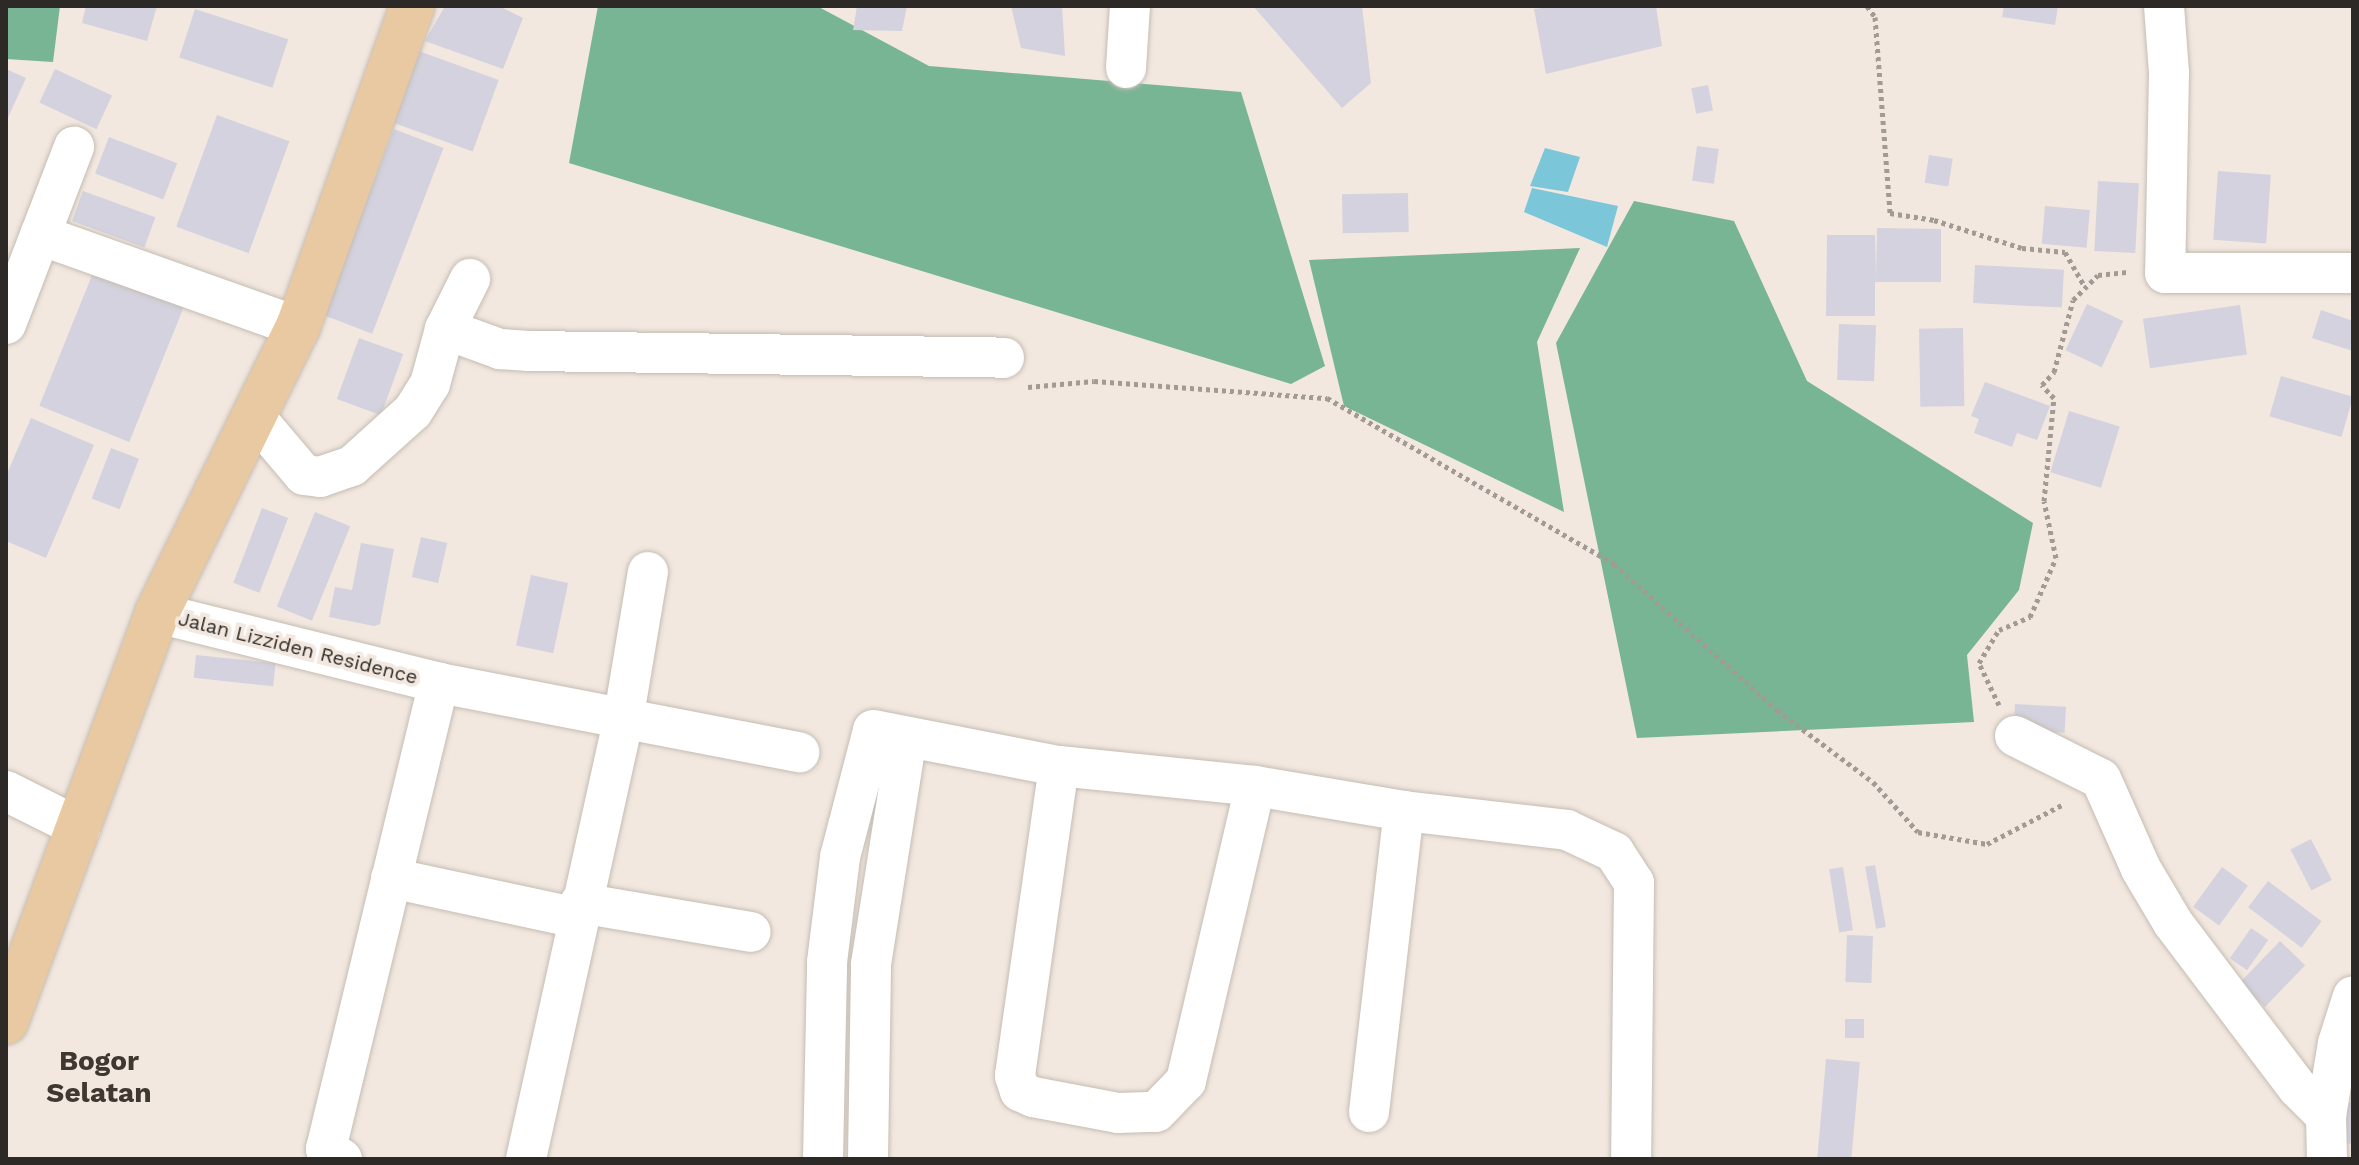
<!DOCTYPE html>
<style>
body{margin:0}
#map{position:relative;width:2359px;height:1165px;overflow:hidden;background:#f2e8df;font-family:"Work Sans",sans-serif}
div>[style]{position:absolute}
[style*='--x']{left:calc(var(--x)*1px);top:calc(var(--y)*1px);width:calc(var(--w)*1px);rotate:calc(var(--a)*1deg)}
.forest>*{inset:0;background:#78b595}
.water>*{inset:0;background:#7bc6d8}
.building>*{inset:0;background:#d3d2de;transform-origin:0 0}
.path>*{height:5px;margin-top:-2.5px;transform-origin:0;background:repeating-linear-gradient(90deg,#a29a94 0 4px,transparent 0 8px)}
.roads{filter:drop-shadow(0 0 2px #c5bcb3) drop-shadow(0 0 2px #c5bcb3)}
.minor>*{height:40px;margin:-20px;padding:0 20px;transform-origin:20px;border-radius:20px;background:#fff}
.major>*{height:44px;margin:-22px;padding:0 22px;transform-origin:22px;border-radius:22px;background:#e9c9a2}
span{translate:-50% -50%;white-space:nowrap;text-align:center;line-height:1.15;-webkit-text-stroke:8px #f2e8df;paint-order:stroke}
.street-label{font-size:20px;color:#2d2926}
.district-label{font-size:28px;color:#3f3830;font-weight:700}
.frame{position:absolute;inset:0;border:8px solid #2d2926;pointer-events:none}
</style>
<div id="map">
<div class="forest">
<div style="clip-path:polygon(6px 6px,60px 6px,53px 62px,6px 59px)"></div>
<div style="clip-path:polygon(598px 6px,817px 6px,929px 66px,1241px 92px,1325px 366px,1291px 384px,569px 163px)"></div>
<div style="clip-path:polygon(1634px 201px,1734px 221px,1807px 381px,2033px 523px,2019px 590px,1967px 655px,1974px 722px,1637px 738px,1556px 343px)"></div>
<div style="clip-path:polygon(1580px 248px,1537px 342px,1564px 512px,1344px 406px,1309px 260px)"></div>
</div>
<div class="water">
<div style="clip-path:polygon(1545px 148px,1580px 157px,1568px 192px,1530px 186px)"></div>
<div style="clip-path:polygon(1532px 188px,1618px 206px,1607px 247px,1524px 212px)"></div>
</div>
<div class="building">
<div style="clip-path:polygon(86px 6px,157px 6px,147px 41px,82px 23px)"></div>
<div style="clip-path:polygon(445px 6px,499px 6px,523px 18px,503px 69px,425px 41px)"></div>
<div style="clip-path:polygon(857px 6px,907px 6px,902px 31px,853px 30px)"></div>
<div style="clip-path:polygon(1011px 6px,1062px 6px,1065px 56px,1021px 48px)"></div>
<div style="clip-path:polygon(1253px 6px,1362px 6px,1371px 83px,1342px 108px)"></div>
<div style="clip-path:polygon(1558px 6px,1656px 6px,1662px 46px,1546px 74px,1534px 9px)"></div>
<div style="clip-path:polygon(2004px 6px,2058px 6px,2055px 25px,2002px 17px)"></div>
<div style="left:195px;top:9px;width:98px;height:51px;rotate:18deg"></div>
<div style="left:416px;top:50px;width:88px;height:76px;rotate:20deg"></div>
<div style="clip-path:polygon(6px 69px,26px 78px,6px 122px)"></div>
<div style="left:55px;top:69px;width:63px;height:37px;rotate:25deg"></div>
<div style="left:1708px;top:85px;width:26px;height:17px;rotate:79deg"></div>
<div style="left:217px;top:115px;width:77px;height:119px;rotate:20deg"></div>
<div style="left:394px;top:129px;width:53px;height:199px;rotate:21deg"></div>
<div style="left:109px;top:137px;width:73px;height:39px;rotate:21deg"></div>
<div style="left:1697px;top:146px;width:22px;height:35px;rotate:8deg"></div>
<div style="left:1929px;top:155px;width:24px;height:28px;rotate:9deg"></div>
<div style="left:2218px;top:171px;width:53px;height:69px;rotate:4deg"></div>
<div style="left:2098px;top:181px;width:41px;height:70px;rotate:3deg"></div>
<div style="left:83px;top:191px;width:77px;height:32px;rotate:20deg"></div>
<div style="left:1408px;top:193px;width:39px;height:66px;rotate:89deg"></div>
<div style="left:2045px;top:206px;width:45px;height:38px;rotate:5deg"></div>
<div style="clip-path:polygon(1877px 228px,1941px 229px,1941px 282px,1875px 282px,1875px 316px,1826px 316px,1827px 235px,1875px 235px,1876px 277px)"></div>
<div style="left:97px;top:263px;width:97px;height:154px;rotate:22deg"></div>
<div style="left:1975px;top:265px;width:89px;height:38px;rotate:3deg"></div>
<div style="left:2087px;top:304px;width:40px;height:51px;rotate:25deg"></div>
<div style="left:2240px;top:305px;width:50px;height:98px;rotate:82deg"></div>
<div style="clip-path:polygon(2321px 310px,2353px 321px,2353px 351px,2312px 338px)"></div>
<div style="left:1839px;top:324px;width:37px;height:56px;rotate:2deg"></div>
<div style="left:1963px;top:328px;width:78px;height:44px;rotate:89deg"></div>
<div style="left:359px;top:338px;width:47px;height:65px;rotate:20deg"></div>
<div style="left:2281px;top:376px;width:75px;height:42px;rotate:16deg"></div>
<div style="clip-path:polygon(1985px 382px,2050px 406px,2037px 440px,2017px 433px,2012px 447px,1974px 433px,1979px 419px,1971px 416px)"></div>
<div style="left:2069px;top:411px;width:53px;height:64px;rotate:17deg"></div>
<div style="clip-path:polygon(31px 418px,94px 445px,46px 558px,6px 541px,6px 476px)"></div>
<div style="left:111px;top:448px;width:30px;height:54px;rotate:21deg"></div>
<div style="left:262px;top:508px;width:28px;height:80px;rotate:21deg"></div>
<div style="left:315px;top:512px;width:38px;height:102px;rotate:22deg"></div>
<div style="left:421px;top:537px;width:27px;height:41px;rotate:13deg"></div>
<div style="clip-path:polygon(361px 543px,394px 549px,380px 624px,374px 626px,329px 617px,335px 587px,352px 590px)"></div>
<div style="left:531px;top:575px;width:38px;height:72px;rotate:12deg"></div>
<div style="left:196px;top:655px;width:80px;height:23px;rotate:6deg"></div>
<div style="left:2015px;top:704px;width:51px;height:26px;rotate:3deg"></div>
<div style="left:2311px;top:839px;width:46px;height:23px;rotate:63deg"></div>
<div style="left:1875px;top:865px;width:63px;height:10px;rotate:80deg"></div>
<div style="left:1843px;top:867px;width:64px;height:14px;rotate:81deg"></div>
<div style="left:2222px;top:867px;width:32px;height:49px;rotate:36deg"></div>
<div style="left:2268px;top:881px;width:67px;height:33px;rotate:37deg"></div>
<div style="left:2251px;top:928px;width:21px;height:37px;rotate:35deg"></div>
<div style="left:1847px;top:935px;width:26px;height:47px;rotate:2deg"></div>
<div style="left:2280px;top:941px;width:35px;height:58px;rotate:44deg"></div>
<div style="left:1845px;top:1019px;width:19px;height:19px"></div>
<div style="left:1826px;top:1059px;width:34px;height:100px;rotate:5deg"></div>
<div style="clip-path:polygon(2333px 1102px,2353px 1103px,2353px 1144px,2329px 1142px)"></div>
</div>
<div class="path">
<div style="--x:1867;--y:6;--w:14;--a:54"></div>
<div style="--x:1875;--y:17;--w:197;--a:85.6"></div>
<div style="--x:1890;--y:213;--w:45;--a:9"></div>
<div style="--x:1934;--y:220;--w:92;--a:17.7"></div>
<div style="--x:2022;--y:248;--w:43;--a:5.3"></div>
<div style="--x:2065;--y:252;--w:40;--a:60.3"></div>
<div style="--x:1028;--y:387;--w:66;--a:-5.2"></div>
<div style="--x:1094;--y:381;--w:234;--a:4.2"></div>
<div style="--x:1327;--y:398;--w:332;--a:30"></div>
<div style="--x:1614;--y:564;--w:219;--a:41.9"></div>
<div style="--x:1777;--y:710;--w:120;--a:36.9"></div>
<div style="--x:1873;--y:782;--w:67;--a:48"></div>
<div style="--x:1918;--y:832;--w:70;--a:9.9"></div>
<div style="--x:1987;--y:844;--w:87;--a:-27.5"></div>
<div style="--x:1999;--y:705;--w:47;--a:-115.5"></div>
<div style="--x:1979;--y:663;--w:39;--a:-59"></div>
<div style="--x:1999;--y:630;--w:34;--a:-23"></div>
<div style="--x:2030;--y:617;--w:64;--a:-66.2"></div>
<div style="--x:2056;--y:558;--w:58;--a:-101.9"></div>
<div style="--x:2044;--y:501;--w:103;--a:-84.5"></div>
<div style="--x:2054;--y:398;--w:18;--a:-133"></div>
<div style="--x:2042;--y:385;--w:18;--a:-47"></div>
<div style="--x:2054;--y:372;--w:74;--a:-75.2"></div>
<div style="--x:2073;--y:300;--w:35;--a:-45"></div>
<div style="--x:2098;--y:275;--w:30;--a:-6"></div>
</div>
<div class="roads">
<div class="minor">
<div style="--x:2164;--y:6;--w:67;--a:85.7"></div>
<div style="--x:2169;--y:73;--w:200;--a:91.1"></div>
<div style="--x:2165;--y:273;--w:188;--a:0"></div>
<div style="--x:1126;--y:68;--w:62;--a:-86.3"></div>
<div style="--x:40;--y:235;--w:274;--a:19.6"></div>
<div style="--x:6;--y:324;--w:190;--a:-69"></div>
<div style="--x:445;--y:329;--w:59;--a:20"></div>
<div style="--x:500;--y:349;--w:29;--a:4"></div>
<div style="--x:529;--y:351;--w:475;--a:0.8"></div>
<div style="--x:254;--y:416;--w:77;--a:49.7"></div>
<div style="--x:304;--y:475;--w:16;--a:7"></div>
<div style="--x:320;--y:477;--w:34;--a:-19"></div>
<div style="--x:352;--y:466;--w:82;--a:-42"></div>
<div style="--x:413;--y:411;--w:32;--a:-58"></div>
<div style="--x:430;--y:384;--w:57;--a:-74.7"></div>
<div style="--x:445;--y:329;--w:56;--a:-63.4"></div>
<div style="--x:157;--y:613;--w:291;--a:13.9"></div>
<div style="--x:439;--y:683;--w:367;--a:10.9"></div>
<div style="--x:2015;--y:736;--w:96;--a:26.6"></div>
<div style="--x:2101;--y:779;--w:98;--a:66"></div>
<div style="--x:2141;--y:869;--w:63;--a:59.3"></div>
<div style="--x:2173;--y:923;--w:207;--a:52.9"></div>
<div style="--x:2298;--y:1088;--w:40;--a:45"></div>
<div style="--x:2326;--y:1116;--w:43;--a:88.7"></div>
<div style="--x:1059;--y:766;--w:313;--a:98.1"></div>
<div style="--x:1015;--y:1076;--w:16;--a:72"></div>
<div style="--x:1020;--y:1091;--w:14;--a:25"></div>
<div style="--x:1033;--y:1097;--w:86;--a:10.7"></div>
<div style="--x:1118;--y:1113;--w:38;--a:-2"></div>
<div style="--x:1156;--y:1112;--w:43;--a:-45.9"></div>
<div style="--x:1186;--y:1081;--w:303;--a:-76.8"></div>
<div style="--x:6;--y:791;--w:83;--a:26.6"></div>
<div style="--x:391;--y:878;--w:190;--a:12.1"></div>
<div style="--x:580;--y:903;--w:173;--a:9.6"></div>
<div style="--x:1369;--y:1112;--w:303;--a:-83.4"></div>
<div style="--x:2326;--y:1116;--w:74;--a:-80.7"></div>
<div style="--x:2338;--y:1043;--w:49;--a:-72.3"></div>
<div style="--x:342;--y:1159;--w:19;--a:-148"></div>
<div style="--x:326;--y:1149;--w:480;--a:-76.4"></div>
<div style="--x:526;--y:1159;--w:449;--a:-77.5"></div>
<div style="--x:623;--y:721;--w:151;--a:-80.5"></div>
<div style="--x:823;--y:1159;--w:197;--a:-88.8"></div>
<div style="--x:827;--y:962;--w:106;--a:-82.9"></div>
<div style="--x:840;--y:857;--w:131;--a:-75.4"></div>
<div style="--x:873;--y:730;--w:189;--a:11"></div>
<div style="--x:1059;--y:766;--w:197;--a:5.8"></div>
<div style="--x:1255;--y:786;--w:151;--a:9.5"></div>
<div style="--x:1404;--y:811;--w:164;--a:6.6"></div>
<div style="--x:1567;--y:830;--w:52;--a:25.1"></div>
<div style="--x:1614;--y:852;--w:37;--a:57"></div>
<div style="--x:1634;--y:883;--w:276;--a:90.6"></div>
<div style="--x:868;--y:1159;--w:195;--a:-89.1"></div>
<div style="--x:871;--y:964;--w:230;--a:-81"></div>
</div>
<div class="major">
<div style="--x:6;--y:1022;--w:436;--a:-69.7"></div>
<div style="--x:157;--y:613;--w:319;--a:-63.8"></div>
<div style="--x:298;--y:327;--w:341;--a:-70.4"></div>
</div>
</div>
<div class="street-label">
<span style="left:298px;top:648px;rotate:14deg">Jalan Lizziden Residence</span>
</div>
<div class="district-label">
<span style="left:99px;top:1077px">Bogor<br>Selatan</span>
</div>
<div class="frame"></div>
</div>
